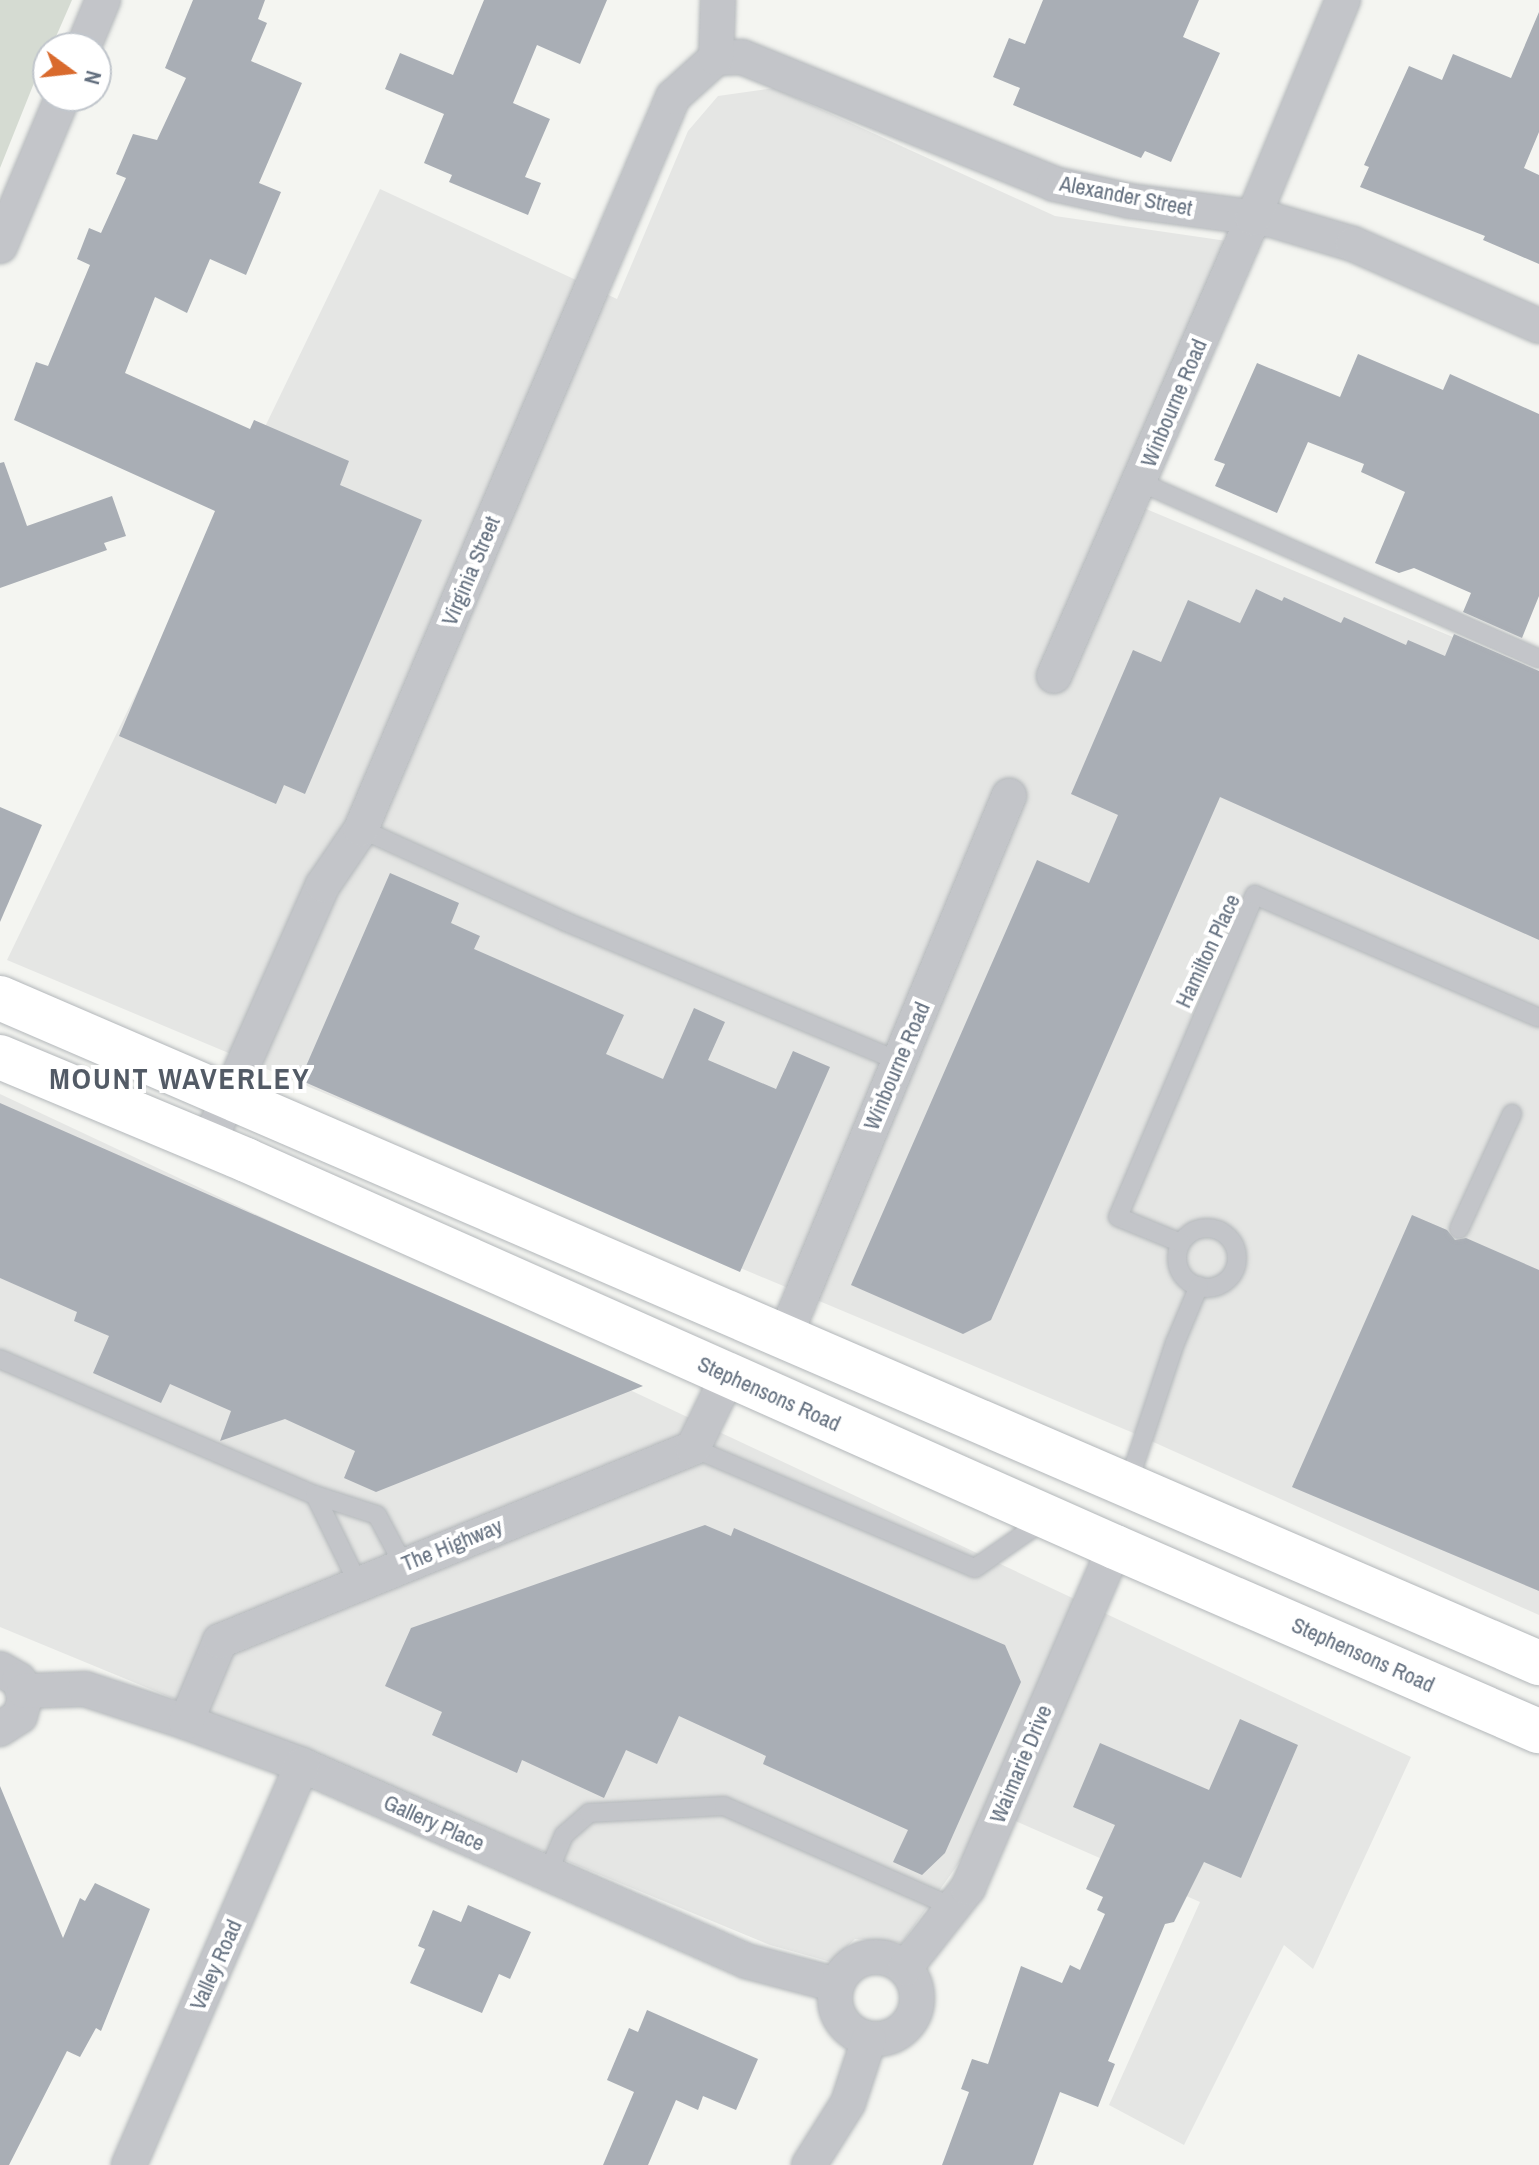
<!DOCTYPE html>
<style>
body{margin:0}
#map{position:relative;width:1539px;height:2165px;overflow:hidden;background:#f4f5f1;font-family:"Archivo Narrow",sans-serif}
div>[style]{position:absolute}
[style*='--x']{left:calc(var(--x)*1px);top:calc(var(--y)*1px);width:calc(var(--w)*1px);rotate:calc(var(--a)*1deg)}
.built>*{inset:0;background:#e5e6e4}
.green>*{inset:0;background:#d5dbd2}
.building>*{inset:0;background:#a9aeb5}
.roads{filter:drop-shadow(0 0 2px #b3b7ba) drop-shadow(0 0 2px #b3b7ba)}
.lane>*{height:18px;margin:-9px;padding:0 9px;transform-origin:9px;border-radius:9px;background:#c3c5c9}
.lane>.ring{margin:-9px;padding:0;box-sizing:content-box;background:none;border:18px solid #c3c5c9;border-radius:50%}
.street>*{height:34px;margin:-17px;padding:0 17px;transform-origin:17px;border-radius:17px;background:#c3c5c9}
.street>.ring{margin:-17px;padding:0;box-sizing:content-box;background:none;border:34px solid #c3c5c9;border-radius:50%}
.primary>*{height:44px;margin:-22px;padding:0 22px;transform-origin:22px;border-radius:22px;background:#fff}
span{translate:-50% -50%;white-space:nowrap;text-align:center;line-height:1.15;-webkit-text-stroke:8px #fff;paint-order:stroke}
.street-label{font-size:22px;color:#657180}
.district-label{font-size:30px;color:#535b66;font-weight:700;letter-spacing:2px}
.north{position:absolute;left:32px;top:32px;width:80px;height:80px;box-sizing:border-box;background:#fff;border:2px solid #c1c6cc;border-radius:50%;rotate:105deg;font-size:22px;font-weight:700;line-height:32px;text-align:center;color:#657180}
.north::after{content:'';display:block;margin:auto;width:28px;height:36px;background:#d96a2d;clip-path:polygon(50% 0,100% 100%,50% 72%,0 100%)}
</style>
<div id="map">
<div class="built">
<div style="clip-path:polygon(774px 88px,1055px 216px,1227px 241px,1115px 496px,1539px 673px,1539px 1615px,1131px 1432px,7px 960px,380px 189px,617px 299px,688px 131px,718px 96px)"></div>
<div style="clip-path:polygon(0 1094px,1411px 1757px,1313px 1969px,1284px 1945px,1184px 2145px,1109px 2105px,1200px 1902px,995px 1812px,902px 1943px,855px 1939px,831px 1962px,770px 1945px,0 1627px)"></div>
</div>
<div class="green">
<div style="clip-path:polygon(0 0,72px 0,51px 48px,48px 48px,0 168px)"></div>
</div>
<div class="building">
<div style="clip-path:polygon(193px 0,265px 0,258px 19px,267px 23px,251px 61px,302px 83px,259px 183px,281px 192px,246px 275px,210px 259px,187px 313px,155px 297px,125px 373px,250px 429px,254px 420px,349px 461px,340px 485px,422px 520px,305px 794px,284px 785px,276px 804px,119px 736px,215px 511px,14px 420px,36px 362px,48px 366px,90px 265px,77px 259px,89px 228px,101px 233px,126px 178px,116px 174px,133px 134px,157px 140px,186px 78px,165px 68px)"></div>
<div style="clip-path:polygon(484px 0,607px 0,580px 64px,537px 45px,513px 103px,550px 119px,525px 177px,541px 183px,528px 215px,449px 182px,452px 175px,424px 163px,444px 114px,385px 89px,400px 53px,453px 75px)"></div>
<div style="clip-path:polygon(1043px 0,1199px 0,1183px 37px,1220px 53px,1171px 162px,1145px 151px,1141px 158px,1013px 105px,1020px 88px,993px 77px,1009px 38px,1025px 44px)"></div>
<div style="clip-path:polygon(1539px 12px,1539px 132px,1524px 168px,1539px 175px,1539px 264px,1483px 240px,1485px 236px,1360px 187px,1369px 167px,1364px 165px,1409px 66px,1442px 80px,1453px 54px,1511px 78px)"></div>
<div style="clip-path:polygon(1358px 354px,1443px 390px,1450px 374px,1539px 414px,1539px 596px,1522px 638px,1463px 612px,1471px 593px,1414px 568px,1399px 573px,1375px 563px,1405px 492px,1361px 472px,1364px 464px,1308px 442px,1277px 513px,1215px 486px,1225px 464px,1214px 460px,1257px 363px,1340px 397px)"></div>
<div style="clip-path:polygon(4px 462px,27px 526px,112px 496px,126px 536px,104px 543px,107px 550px,0 588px,0 463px)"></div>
<div style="clip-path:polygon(1256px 589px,1282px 601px,1284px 597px,1341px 623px,1344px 617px,1406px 645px,1408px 640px,1445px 656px,1454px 634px,1539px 671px,1539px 940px,1220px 797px,991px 1320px,963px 1334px,851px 1285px,1037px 860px,1089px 883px,1118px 815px,1071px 794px,1133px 650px,1161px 662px,1188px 600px,1240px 623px)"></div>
<div style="clip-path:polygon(0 807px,42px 825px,0 922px)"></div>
<div style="clip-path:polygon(390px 873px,459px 903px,451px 923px,480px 936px,474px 949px,624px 1015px,606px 1054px,663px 1079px,694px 1008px,725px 1022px,708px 1060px,776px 1089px,793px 1051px,830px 1067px,740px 1272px,300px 1080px)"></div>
<div style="clip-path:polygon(0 1103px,494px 1320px,643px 1386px,376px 1492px,344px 1478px,355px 1451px,285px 1419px,220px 1441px,231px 1411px,170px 1384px,161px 1403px,93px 1373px,109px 1336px,74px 1321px,77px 1312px,0 1278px)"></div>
<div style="clip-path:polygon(1412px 1215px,1447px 1230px,1455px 1240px,1466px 1238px,1539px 1270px,1539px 1591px,1292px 1487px)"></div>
<div style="clip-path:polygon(705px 1525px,731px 1536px,734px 1528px,1005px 1645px,1021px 1682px,945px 1853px,922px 1875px,893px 1862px,908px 1830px,763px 1764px,766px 1756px,679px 1716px,657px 1764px,626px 1750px,604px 1798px,522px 1760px,517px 1773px,432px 1735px,442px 1712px,385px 1686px,411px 1628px)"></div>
<div style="clip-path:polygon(1240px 1719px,1298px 1745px,1241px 1878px,1204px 1862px,1174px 1922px,1165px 1924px,1108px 2061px,1115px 2064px,1098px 2107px,1060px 2092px,1033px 2165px,942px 2165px,969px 2092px,961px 2089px,972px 2059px,988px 2064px,1021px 1966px,1062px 1983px,1070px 1965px,1080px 1970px,1105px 1914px,1097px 1910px,1103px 1897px,1086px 1889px,1115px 1825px,1073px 1807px,1100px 1743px,1209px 1790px)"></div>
<div style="clip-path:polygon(0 1786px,63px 1938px,80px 1898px,85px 1901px,95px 1883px,150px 1909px,101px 2031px,96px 2028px,80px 2057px,67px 2051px,9px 2165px,0 2165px)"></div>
<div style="clip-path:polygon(468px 1905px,531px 1932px,510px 1979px,499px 1974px,482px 2013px,410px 1983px,425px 1949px,418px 1946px,433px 1910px,461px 1922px)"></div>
<div style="clip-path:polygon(647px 2010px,758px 2059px,736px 2110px,703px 2096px,698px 2110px,676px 2100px,648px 2165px,603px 2165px,634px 2092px,607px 2080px,629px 2028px,638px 2032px)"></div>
</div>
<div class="roads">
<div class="lane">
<div style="--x:1140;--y:482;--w:436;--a:23.9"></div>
<div style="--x:361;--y:829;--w:225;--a:24.4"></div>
<div style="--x:566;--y:922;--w:361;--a:22.7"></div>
<div class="ring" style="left:1177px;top:1228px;width:42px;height:42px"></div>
<div style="--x:1459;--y:1229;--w:127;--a:-65.3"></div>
<div style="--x:1181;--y:1243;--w:68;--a:-157.6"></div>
<div style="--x:1118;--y:1217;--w:350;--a:-67"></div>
<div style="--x:1255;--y:895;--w:309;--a:23.4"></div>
<div style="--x:0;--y:1359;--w:343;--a:23.4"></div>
<div style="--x:315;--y:1495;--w:65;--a:17.9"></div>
<div style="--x:377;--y:1515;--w:55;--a:62"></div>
<div style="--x:693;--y:1448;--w:306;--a:23.1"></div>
<div style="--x:975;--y:1568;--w:86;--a:-34.6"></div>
<div style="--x:1128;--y:1484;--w:149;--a:-71.6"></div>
<div style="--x:1175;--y:1343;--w:62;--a:-67.2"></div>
<div style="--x:315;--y:1495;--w:98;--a:64"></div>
<div style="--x:548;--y:1873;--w:41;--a:-67.2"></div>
<div style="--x:564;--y:1835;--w:33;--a:-41"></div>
<div style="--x:589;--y:1813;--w:135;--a:-3"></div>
<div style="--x:724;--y:1806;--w:250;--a:23.8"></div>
</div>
<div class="street">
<div style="--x:83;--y:48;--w:52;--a:-67.4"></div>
<div style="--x:716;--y:58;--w:26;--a:-2"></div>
<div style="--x:742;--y:57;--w:337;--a:22.1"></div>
<div style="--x:1054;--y:184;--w:78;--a:12.6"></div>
<div style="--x:1130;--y:201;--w:143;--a:7.6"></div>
<div style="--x:1272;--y:220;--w:84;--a:16.5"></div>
<div style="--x:1353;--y:244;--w:203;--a:23.8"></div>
<div style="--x:0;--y:246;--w:163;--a:-67.2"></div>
<div style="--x:1054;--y:676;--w:499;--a:-66.5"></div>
<div style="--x:1253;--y:218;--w:236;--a:-67.6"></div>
<div style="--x:208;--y:1144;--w:283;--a:-66.1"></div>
<div style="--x:323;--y:885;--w:68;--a:-55.8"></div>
<div style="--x:361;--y:829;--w:796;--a:-66.91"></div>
<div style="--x:673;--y:97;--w:58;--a:-42.2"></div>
<div style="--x:716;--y:58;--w:58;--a:-88"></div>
<div style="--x:785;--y:1336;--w:585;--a:-67.47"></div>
<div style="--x:0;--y:1669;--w:22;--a:30"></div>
<div style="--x:19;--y:1680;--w:19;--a:72"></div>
<div style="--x:25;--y:1698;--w:19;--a:106"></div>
<div style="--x:20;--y:1716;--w:24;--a:147"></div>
<div style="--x:24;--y:1691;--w:61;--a:-1.9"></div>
<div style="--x:85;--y:1689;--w:106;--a:18.1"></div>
<div style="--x:186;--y:1722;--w:124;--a:20.3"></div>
<div style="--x:302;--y:1765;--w:485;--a:23.8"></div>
<div style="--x:746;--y:1961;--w:94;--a:14.8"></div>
<div style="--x:186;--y:1722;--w:88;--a:-67.2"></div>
<div style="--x:220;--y:1641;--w:511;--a:-22.2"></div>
<div style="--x:693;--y:1448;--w:80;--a:-64.1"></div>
<div class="ring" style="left:835px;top:1957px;width:48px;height:48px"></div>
<div style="--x:905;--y:1968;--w:102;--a:-51.8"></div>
<div style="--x:968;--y:1888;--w:371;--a:-66.7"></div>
<div style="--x:129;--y:2165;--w:436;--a:-66.6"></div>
<div style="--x:809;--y:2165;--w:73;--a:-57.8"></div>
<div style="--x:848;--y:2103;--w:67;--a:-71.8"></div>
</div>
<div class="primary">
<div style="--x:0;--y:998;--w:1677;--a:23.37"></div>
<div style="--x:0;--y:1057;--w:267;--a:22.7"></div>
<div style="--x:246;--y:1160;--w:951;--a:24.01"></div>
<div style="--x:1115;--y:1547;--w:462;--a:23.5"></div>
</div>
</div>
<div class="street-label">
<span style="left:1126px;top:196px;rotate:11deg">Alexander Street</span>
<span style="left:1174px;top:403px;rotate:-67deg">Winbourne Road</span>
<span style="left:471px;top:571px;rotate:-67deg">Virginia Street</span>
<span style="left:1208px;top:951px;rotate:-65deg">Hamilton Place</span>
<span style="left:897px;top:1066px;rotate:-67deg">Winbourne Road</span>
<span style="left:769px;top:1394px;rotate:24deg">Stephensons Road</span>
<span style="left:452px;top:1545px;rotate:-22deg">The Highway</span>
<span style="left:1363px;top:1655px;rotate:24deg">Stephensons Road</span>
<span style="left:1021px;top:1764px;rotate:-67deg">Waimarie Drive</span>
<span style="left:434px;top:1823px;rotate:24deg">Gallery Place</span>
<span style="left:216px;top:1965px;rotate:-66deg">Valley Road</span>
</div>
<div class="district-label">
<span style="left:180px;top:1078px">MOUNT WAVERLEY</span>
</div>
<div class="north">N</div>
</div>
